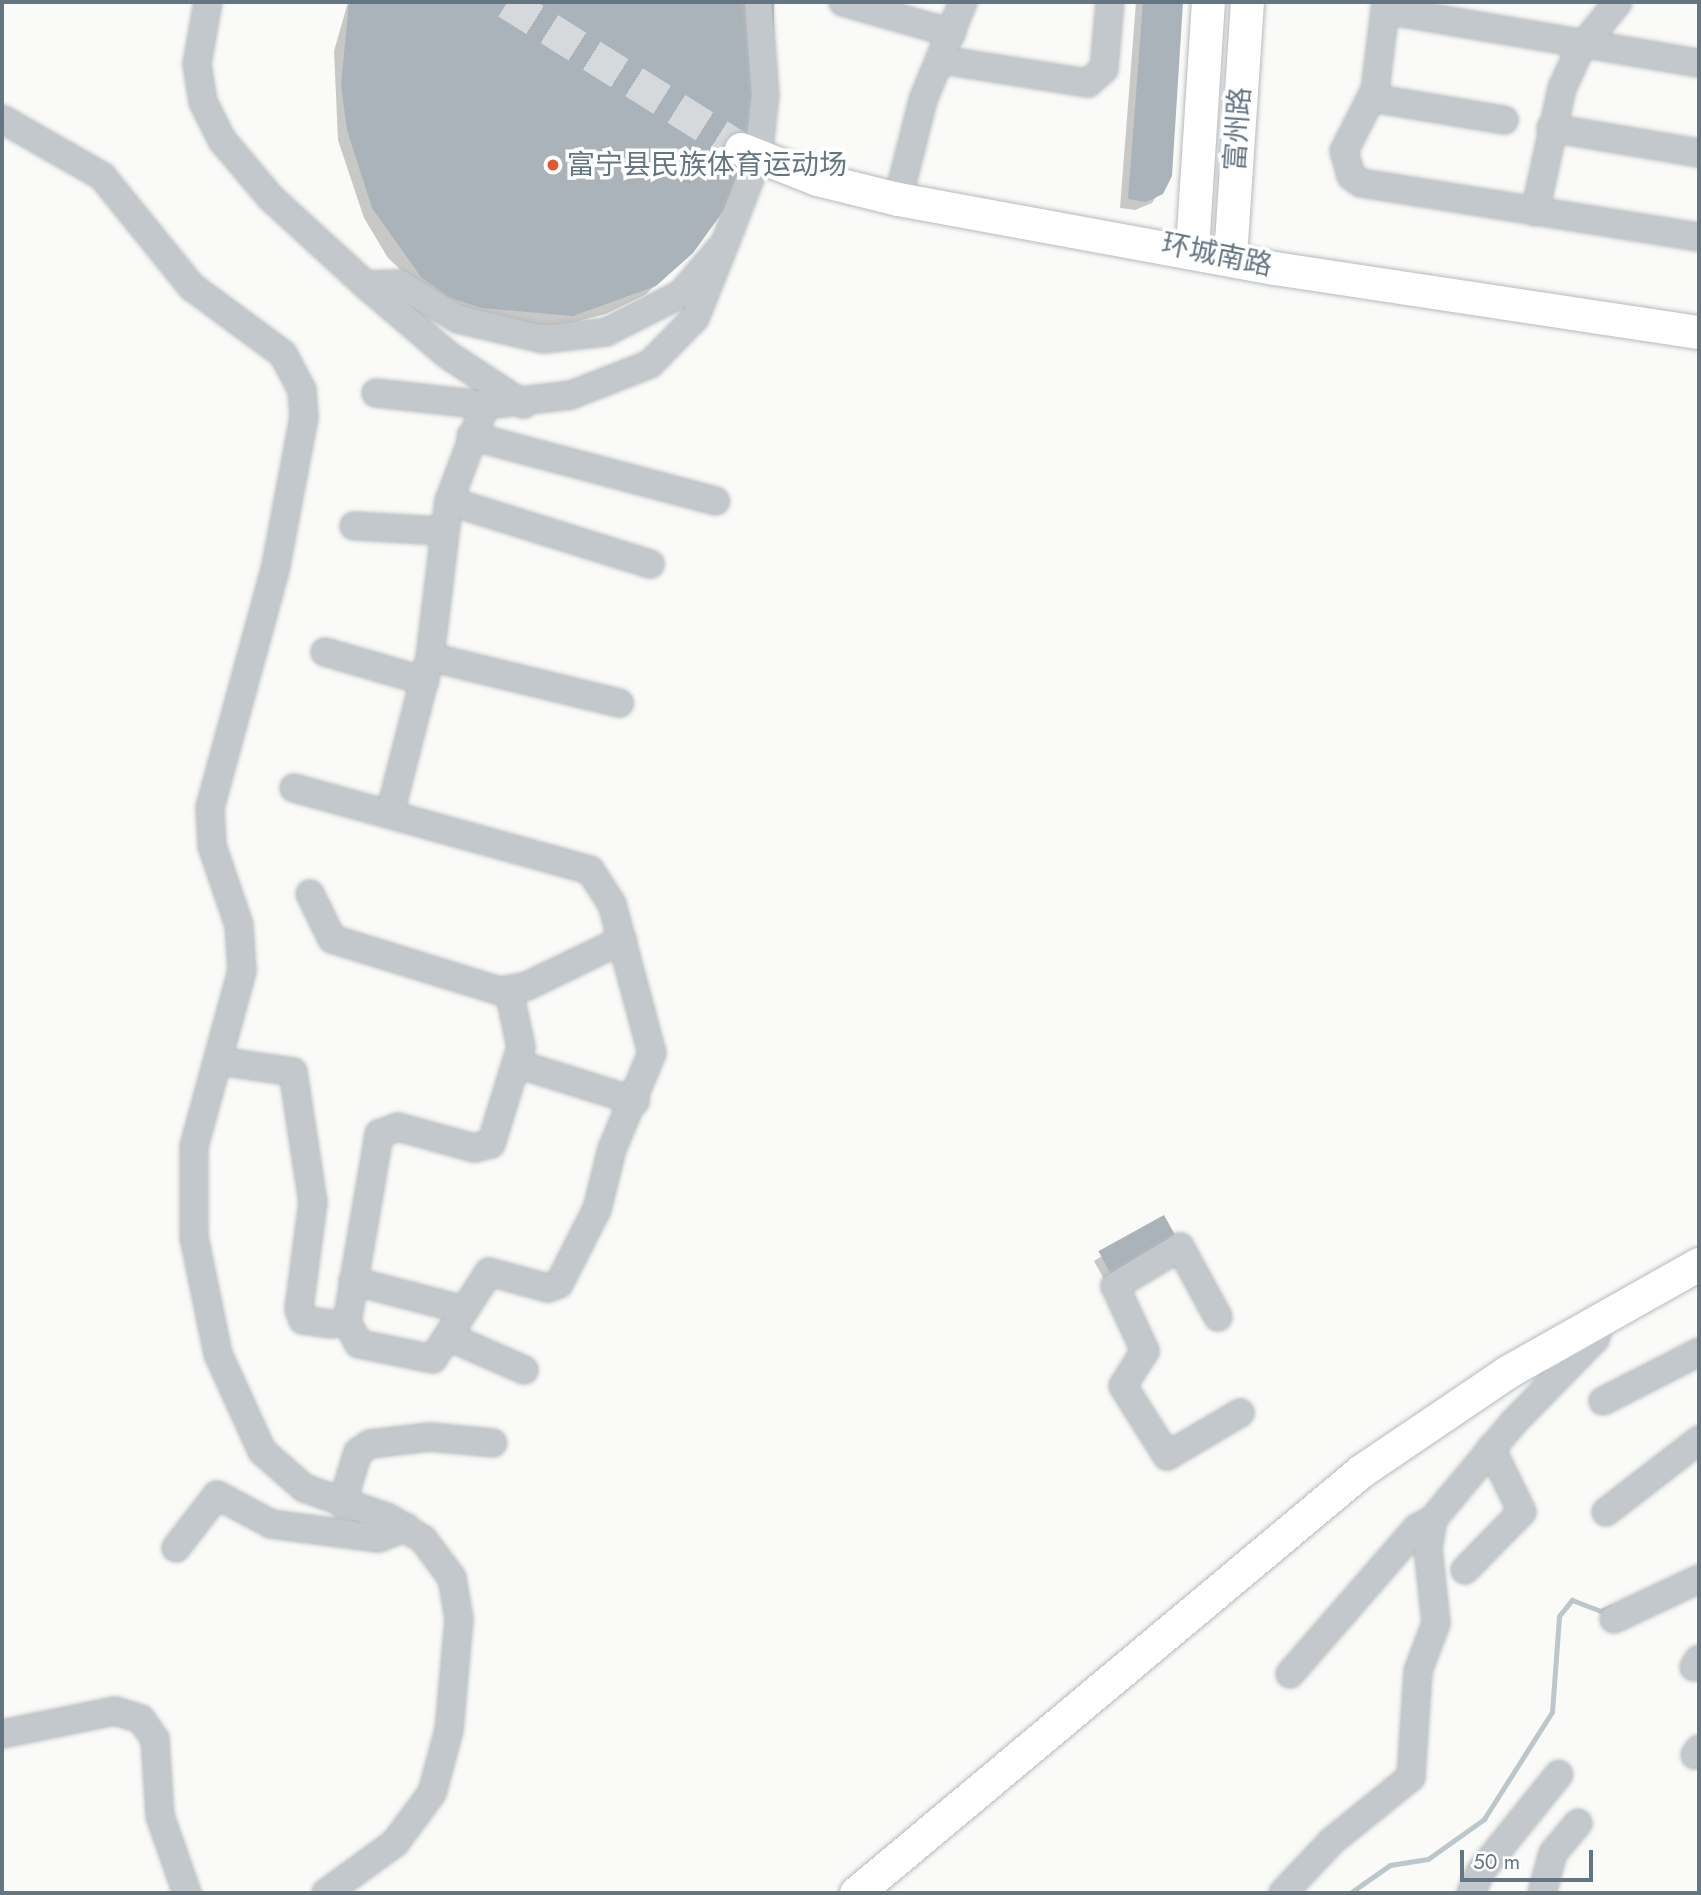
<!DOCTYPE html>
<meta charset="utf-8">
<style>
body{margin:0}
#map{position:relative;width:1701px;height:1895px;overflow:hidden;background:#fafaf8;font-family:Jost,"Noto Sans SC",sans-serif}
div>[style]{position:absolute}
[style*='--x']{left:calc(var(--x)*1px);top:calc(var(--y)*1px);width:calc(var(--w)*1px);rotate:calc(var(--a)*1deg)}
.shadow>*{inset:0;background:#0003}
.stream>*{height:5px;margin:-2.5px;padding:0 2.5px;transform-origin:2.5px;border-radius:2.5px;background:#bbc7cb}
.building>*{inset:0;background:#aab3b9;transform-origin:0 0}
.major-tunnel>*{height:33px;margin-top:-16.5px;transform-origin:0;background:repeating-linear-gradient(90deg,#d5d9db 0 33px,transparent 0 50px)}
.roads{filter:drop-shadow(0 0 2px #b5babe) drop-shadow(0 0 2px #b5babe)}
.minor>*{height:26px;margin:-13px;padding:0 13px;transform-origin:13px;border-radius:13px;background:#c3c8cc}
.major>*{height:33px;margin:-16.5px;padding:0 16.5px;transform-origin:16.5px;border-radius:16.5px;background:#fff}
.dots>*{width:19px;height:19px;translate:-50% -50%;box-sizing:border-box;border:4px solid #fff;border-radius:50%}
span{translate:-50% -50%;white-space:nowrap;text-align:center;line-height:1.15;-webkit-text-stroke:7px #fff;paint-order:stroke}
.street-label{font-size:28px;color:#657683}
.poi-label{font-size:28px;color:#657683}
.left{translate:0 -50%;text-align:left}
.frame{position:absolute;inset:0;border:4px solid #657683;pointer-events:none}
.scale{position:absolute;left:1460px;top:1850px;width:133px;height:32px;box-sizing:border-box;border:4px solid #657683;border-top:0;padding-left:9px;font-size:21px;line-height:24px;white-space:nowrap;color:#657683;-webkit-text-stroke:5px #fff;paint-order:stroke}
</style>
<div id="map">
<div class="shadow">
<div style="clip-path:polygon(348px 2px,772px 2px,773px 6px,681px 262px,645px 295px,606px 314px,562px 325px,518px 325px,439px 306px,388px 258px,364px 218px,338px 140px,334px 51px)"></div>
<div style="clip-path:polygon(1136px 2px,1182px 2px,1170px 176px,1152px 203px,1135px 210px,1120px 208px)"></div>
<div style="clip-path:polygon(1164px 1218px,1105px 1281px,1094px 1261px)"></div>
</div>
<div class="stream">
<div style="--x:1350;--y:1893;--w:49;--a:-35"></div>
<div style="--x:1390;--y:1865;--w:38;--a:-9"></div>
<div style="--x:1428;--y:1859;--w:69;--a:-35.5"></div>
<div style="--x:1484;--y:1819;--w:127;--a:-57.6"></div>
<div style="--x:1552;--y:1712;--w:96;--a:-85.8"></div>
<div style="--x:1559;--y:1616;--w:21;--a:-51"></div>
<div style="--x:1572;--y:1600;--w:30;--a:21"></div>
<div style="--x:1600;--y:1611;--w:12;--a:-20"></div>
</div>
<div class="building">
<div style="clip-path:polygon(349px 2px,774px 2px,773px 88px,735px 195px,693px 253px,656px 286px,573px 316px,481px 308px,448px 297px,421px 277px,372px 208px,347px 130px,341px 85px)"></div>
<div style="clip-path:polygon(1143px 2px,1183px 2px,1172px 176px,1163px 194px,1146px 202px,1128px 199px)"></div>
<div style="left:1164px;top:1215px;width:26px;height:75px;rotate:61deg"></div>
</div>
<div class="major-tunnel">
<div style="--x:507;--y:2;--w:276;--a:32.1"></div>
</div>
<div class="roads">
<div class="minor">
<div style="--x:208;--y:2;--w:63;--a:100.1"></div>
<div style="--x:197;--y:64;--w:38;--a:81"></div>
<div style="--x:203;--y:102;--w:42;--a:63.4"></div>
<div style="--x:222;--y:140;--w:76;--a:49.8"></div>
<div style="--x:271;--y:198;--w:129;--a:42.5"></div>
<div style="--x:366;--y:285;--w:108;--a:40.5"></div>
<div style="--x:448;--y:355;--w:90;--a:33.2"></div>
<div style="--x:843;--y:2;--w:113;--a:15.9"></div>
<div style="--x:1386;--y:2;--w:89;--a:97.1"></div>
<div style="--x:1375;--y:90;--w:68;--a:116.9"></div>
<div style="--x:1344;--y:151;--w:26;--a:74"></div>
<div style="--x:1351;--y:176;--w:12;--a:35"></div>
<div style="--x:1361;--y:183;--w:342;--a:9.1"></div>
<div style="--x:1385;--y:10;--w:318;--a:9.6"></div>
<div style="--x:942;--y:60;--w:148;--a:9"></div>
<div style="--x:1088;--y:83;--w:21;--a:-41"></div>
<div style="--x:1104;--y:69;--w:67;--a:-84.9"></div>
<div style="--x:1372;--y:98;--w:134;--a:9.5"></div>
<div style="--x:2;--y:119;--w:115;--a:29.7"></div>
<div style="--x:102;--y:176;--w:143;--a:51"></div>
<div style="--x:192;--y:287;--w:113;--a:36.4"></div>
<div style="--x:283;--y:354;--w:41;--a:62.2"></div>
<div style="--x:302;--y:390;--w:27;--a:86"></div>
<div style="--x:304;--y:417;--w:156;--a:100.7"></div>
<div style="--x:275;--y:570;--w:246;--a:105.3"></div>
<div style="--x:210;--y:807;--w:39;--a:87"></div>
<div style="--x:212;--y:846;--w:83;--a:71.1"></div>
<div style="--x:239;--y:925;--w:46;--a:86.3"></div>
<div style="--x:242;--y:971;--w:182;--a:105.3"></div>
<div style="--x:194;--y:1147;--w:90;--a:90"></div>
<div style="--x:194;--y:1237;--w:119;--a:78.4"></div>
<div style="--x:218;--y:1354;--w:107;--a:65.6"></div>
<div style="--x:262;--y:1451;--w:56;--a:41.4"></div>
<div style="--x:304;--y:1488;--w:90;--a:19.4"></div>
<div style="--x:389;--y:1518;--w:40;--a:32"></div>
<div style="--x:423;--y:1539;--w:49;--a:53.4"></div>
<div style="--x:452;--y:1578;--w:42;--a:80.3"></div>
<div style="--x:459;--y:1619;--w:111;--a:95.1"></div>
<div style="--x:449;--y:1730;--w:65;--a:105.1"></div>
<div style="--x:432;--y:1793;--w:62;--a:126.5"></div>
<div style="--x:395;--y:1843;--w:85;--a:144.1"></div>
<div style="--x:1551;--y:128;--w:150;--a:9.6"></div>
<div style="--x:898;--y:199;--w:102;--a:-75.8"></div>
<div style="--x:923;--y:100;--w:106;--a:-67.8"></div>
<div style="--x:1535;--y:212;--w:127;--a:-77.7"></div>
<div style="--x:1562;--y:88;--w:43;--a:-65.2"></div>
<div style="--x:1580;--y:49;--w:60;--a:-51"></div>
<div style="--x:366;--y:285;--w:34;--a:-2"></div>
<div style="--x:400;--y:284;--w:68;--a:31.1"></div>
<div style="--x:458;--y:319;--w:87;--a:13.2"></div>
<div style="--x:543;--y:339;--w:63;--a:-6.3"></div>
<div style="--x:606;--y:332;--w:84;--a:-26.9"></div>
<div style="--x:681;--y:294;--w:67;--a:-49.2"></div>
<div style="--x:725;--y:243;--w:91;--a:-68.8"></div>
<div style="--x:758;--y:158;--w:63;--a:-83.7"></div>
<div style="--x:765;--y:95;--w:93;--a:-94.3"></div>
<div style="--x:376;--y:393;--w:110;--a:6.3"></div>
<div style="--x:471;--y:436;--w:253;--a:14.9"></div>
<div style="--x:449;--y:501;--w:211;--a:17.4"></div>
<div style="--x:354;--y:526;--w:89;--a:3.2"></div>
<div style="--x:325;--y:652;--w:104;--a:16.2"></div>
<div style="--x:430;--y:657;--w:195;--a:13.7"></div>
<div style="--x:294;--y:788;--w:307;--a:15.5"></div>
<div style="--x:590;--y:870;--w:40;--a:57.1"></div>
<div style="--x:612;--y:904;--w:154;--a:75"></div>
<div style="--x:652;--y:1053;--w:104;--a:112.6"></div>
<div style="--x:612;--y:1149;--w:62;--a:104"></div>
<div style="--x:597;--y:1209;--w:84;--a:116.9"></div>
<div style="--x:559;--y:1284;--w:12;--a:160"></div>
<div style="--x:548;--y:1288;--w:61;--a:-164.8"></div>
<div style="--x:489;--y:1272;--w:103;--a:122.8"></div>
<div style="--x:433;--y:1359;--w:76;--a:-168.5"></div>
<div style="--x:359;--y:1344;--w:25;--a:-119"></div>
<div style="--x:347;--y:1322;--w:191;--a:-80.3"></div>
<div style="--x:379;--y:1134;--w:20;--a:-20"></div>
<div style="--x:398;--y:1127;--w:79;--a:15.4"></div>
<div style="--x:474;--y:1148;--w:17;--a:-13"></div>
<div style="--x:491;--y:1144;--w:102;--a:-72.8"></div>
<div style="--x:521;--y:1047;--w:57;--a:-102.1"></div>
<div style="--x:390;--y:813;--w:161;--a:-75.6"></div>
<div style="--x:430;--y:657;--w:157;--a:-83.1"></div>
<div style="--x:449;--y:501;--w:103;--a:-69.4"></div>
<div style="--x:485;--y:405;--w:87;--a:-6.6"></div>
<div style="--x:571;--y:395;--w:85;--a:-21.4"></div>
<div style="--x:650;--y:364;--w:64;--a:-45.6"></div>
<div style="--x:695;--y:318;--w:81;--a:-68.2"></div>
<div style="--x:310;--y:894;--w:50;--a:63.9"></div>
<div style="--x:332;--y:939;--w:176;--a:17.2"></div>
<div style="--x:500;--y:991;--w:27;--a:-10"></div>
<div style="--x:527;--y:986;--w:106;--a:-25.8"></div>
<div style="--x:218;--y:1061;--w:76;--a:8.3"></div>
<div style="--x:293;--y:1072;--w:132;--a:81.3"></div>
<div style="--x:313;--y:1202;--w:108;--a:97.5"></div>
<div style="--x:299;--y:1309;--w:12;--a:70"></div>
<div style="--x:303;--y:1320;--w:29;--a:8"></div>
<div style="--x:518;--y:1064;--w:123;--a:17.5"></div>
<div style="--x:353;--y:1281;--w:115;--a:14.6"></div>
<div style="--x:1218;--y:1317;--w:80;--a:-118.5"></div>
<div style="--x:1180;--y:1247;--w:76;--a:149"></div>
<div style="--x:1115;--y:1286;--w:72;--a:65.2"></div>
<div style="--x:1145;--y:1351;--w:41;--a:122.2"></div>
<div style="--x:1123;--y:1386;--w:83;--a:57.8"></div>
<div style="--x:1167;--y:1456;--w:85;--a:-30.5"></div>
<div style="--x:449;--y:1337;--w:82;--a:23.7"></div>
<div style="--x:1603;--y:1401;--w:108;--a:-27"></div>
<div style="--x:342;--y:1504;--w:54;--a:-72.9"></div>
<div style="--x:358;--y:1452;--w:14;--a:-34"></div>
<div style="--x:370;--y:1444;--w:60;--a:-6.7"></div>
<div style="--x:430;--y:1437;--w:63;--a:5.4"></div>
<div style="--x:1606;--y:1512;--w:118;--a:-37.7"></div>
<div style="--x:176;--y:1548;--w:67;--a:-52.3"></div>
<div style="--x:217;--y:1495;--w:61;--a:28.2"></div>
<div style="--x:271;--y:1524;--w:108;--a:7.5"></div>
<div style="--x:378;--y:1538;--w:30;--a:-21"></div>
<div style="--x:1465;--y:1570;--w:81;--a:-45.5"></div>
<div style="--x:1522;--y:1512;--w:71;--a:-115.8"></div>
<div style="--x:1614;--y:1619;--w:94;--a:-25.2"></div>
<div style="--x:1694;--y:1667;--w:9;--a:-58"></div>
<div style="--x:1290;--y:1674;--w:194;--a:-49"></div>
<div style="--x:1417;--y:1528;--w:18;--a:-29"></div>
<div style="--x:2;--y:1734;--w:115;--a:-11.5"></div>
<div style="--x:115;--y:1711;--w:27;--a:17"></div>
<div style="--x:141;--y:1719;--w:24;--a:55"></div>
<div style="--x:155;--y:1739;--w:77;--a:86.3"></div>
<div style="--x:160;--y:1816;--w:82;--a:70.7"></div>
<div style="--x:1695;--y:1755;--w:7;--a:-56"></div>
<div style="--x:1283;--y:1893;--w:71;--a:-46.7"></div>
<div style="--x:1332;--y:1841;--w:102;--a:-39"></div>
<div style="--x:1411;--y:1777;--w:106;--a:-86.2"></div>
<div style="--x:1418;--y:1671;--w:51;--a:-69.4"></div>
<div style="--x:1436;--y:1623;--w:75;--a:-96.1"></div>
<div style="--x:1428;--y:1548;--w:29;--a:-80"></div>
<div style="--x:1433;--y:1519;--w:125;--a:-50.2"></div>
<div style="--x:1513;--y:1423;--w:117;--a:-45.7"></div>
<div style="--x:1595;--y:1339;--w:22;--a:-72"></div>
<div style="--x:1471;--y:1893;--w:24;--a:-66"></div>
<div style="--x:1481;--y:1871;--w:124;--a:-51.2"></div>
<div style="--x:1542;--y:1893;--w:41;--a:-74.6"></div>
<div style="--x:1553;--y:1853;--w:39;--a:-50"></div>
</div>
<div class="major">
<div style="--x:741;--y:149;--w:82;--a:21.5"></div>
<div style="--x:817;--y:179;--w:83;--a:13.9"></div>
<div style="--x:898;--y:199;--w:382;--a:10.4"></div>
<div style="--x:1274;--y:268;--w:430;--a:8.6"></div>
<div style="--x:1192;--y:248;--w:247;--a:-86.3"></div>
<div style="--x:1230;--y:257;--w:256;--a:-86.2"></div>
<div style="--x:856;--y:1893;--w:658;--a:-39.88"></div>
<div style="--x:1361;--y:1471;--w:176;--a:-34.1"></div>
<div style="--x:1507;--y:1372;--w:220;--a:-29.4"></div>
</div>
</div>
<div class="dots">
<div style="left:553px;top:165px;background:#e4572e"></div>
</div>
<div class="street-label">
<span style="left:1238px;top:129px;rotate:-86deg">富州路</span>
<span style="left:1217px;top:255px;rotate:12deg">环城南路</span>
</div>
<div class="poi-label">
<span class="left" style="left:567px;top:165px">富宁县民族体育运动场</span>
</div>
<div class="frame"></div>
<div class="scale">50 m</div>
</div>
